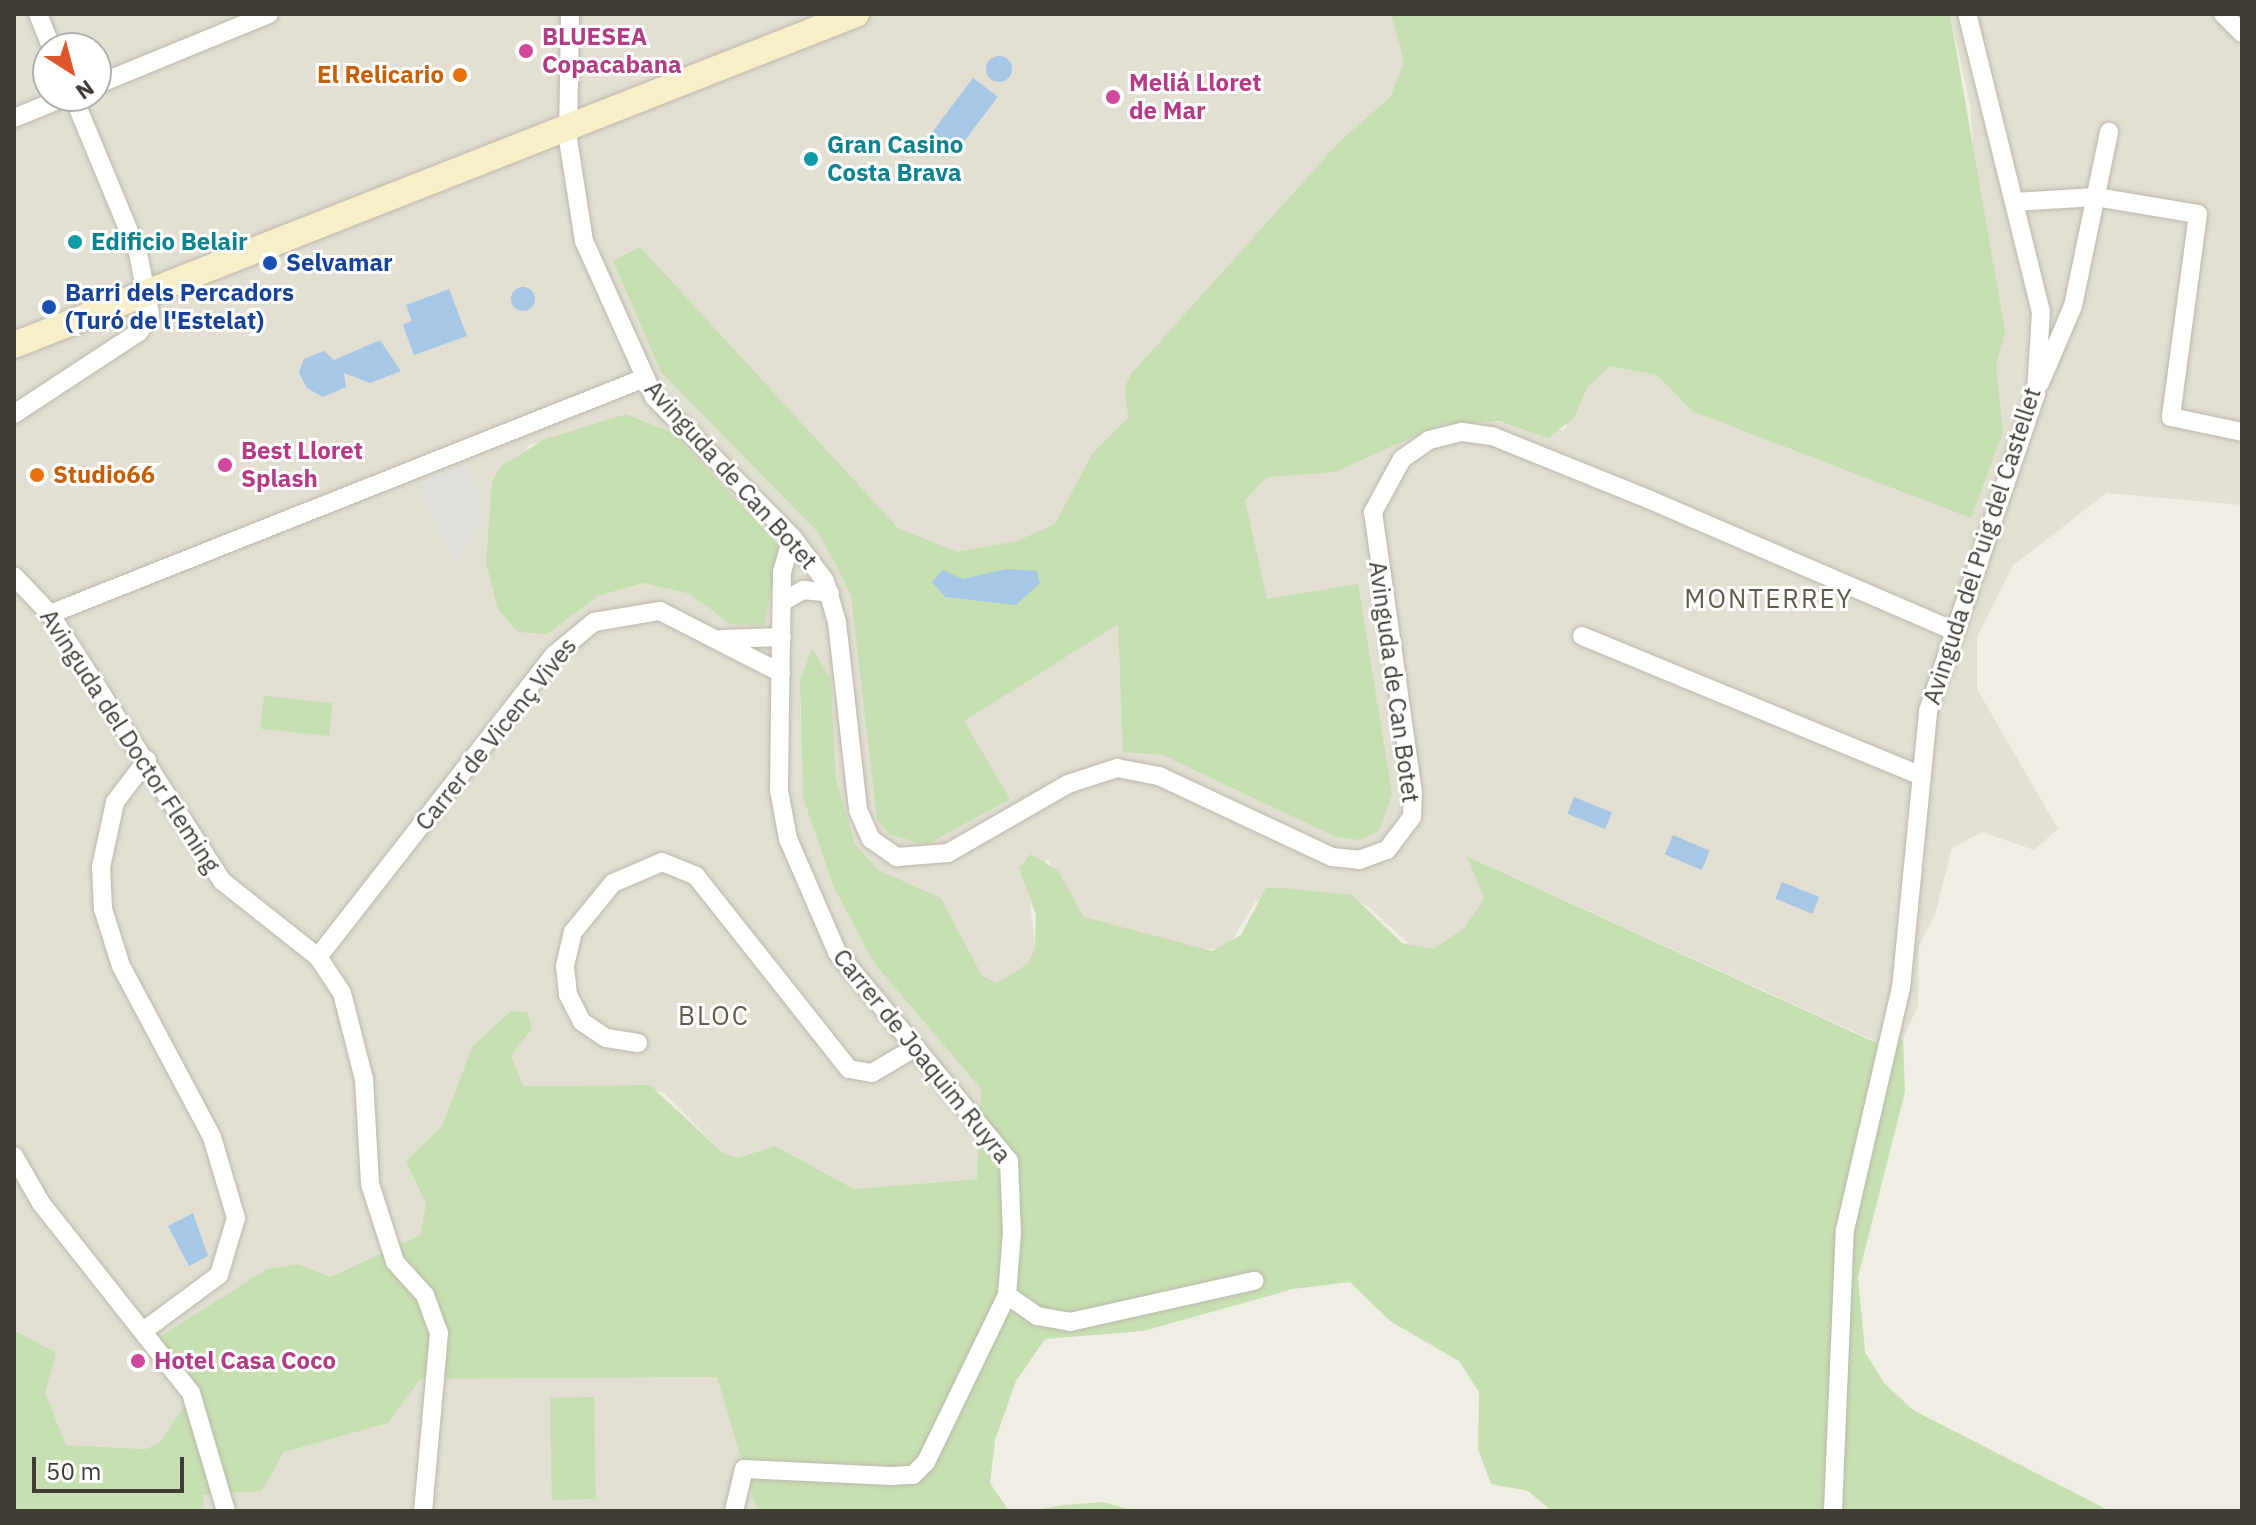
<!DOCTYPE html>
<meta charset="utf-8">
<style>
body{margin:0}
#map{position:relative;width:2256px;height:1525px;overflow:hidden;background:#f0ede4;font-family:"IBM Plex Sans",sans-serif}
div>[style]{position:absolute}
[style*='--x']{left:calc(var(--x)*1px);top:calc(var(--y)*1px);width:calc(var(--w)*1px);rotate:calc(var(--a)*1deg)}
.residential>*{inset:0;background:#e3dfd3}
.green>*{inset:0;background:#c7e0b1;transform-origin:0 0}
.parking>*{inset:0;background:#e1dfdc}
.water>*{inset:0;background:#a7c7e6;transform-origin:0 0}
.round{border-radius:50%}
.roads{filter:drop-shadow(0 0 2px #bdb8ab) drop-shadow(0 0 2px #bdb8ab)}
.street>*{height:18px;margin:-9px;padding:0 9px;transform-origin:9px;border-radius:9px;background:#fff}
.secondary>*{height:26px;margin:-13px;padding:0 13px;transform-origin:13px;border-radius:13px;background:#f7efc7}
.dots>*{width:22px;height:22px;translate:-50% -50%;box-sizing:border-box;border:4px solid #fff;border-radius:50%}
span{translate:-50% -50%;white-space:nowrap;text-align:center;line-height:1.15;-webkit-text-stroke:6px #fff;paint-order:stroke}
.hotel-label{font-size:24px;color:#b23c85;font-weight:700}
.left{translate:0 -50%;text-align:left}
.food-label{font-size:24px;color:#c56008;font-weight:700}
.right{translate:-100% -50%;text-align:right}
.culture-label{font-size:24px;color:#0d838f;font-weight:700}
.transit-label{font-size:24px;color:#164399;font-weight:700}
.street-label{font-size:24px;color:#413d35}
.neighbourhood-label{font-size:26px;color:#625c4d;letter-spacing:2px}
.frame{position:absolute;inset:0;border:16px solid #413d35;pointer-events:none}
.north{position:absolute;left:32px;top:32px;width:80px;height:80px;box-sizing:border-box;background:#fff;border:2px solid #b3b1ae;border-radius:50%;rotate:144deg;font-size:22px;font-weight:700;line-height:32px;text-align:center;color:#413d35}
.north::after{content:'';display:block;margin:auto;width:28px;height:36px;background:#df562c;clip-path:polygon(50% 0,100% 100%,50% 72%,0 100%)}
.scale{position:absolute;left:32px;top:1457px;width:152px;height:36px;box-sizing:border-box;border:4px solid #413d35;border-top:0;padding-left:10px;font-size:24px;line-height:28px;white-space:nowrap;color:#413d35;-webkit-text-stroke:6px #fff;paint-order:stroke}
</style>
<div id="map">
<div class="residential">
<div style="clip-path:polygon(evenodd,14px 14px,1391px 14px,1404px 63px,1390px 97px,1339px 142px,1125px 386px,1245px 500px,1267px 477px,1351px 465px,1440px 425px,1483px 420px,1564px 430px,1587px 388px,1610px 366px,1657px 375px,1692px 411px,1975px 169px,1970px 104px,1950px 14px,2242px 14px,2242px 505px,2107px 493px,2013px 565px,1977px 637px,1977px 689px,2058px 829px,2034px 850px,1982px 832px,1952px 848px,1935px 915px,1919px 945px,1918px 1006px,1903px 1039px,1886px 1046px,1468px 856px,1484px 899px,1464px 928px,1433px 949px,1416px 950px,1366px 905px,1283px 888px,1255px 902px,1228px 947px,1195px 950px,1084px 917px,1047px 859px,1030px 900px,1035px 948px,1027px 964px,997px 983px,982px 977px,941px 898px,877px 870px,855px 844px,836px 779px,831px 679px,800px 696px,803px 798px,834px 888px,874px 963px,981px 1089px,977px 1179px,854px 1189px,775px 1146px,738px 1158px,723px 1153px,664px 1093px,631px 1085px,522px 1086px,511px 1054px,520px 1041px,472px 1047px,442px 1126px,406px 1161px,426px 1204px,420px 1235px,329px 1277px,299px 1264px,268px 1269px,154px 1341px,185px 1405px,160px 1442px,146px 1449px,66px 1445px,45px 1393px,40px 1345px,14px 1330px,14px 14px,48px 48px,96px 48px,96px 96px,48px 96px,48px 48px,14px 14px,626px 414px,673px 433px,780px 546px,773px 595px,730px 624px,690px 594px,643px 583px,598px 596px,547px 634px,489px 547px,491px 498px,528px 446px,626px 414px)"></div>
<div style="clip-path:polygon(718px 1377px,757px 1511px,204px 1511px,202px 1495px,262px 1491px,284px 1452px,387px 1423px,419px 1379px)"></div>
</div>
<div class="green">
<div style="clip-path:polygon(1391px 14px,1950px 14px,2005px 331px,1996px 366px,2003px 432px,1971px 518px,1692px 411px,1657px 375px,1610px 366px,1587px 388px,1574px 418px,1548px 438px,1499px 421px,1440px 425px,1335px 472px,1267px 477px,1245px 500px,1267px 599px,1358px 584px,1392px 794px,1379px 831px,1359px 840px,1336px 837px,1163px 755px,1123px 752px,1118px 624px,964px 721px,1010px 799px,926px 845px,889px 834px,877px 820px,851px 596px,835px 563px,817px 531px,661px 372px,613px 261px,640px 247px,898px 528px,957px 552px,1017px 541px,1055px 524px,1092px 454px,1128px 418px,1125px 386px,1132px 373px,1339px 142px,1390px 97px,1404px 63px)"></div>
<div style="clip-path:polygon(626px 414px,673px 433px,780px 546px,764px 626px,730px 624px,690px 594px,643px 583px,598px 596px,547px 634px,518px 632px,498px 609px,486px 563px,492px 482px,500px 467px,543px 440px)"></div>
<div style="clip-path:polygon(812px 649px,831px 679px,836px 779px,855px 844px,878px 870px,941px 898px,982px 976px,997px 983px,1027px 964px,1035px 948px,1036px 915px,1019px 868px,1031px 854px,1058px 871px,1084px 917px,1212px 951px,1241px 935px,1266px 888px,1283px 888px,1352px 895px,1402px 943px,1433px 949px,1464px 928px,1484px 899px,1467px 856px,1870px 1040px,1886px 1046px,1903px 1039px,1905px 1092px,1858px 1277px,1865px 1352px,1884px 1383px,1913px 1410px,2110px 1511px,1552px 1511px,1528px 1491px,1491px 1484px,1478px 1449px,1479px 1392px,1459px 1361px,1390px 1321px,1350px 1282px,1293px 1289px,1143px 1331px,1045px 1339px,1016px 1381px,995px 1440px,990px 1483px,1009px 1511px,757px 1511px,717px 1377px,420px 1379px,388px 1423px,284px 1452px,262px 1491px,203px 1495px,204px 1511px,14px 1511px,14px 1330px,56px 1353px,45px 1393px,66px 1445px,146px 1449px,160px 1442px,185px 1405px,153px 1341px,267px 1269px,299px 1264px,330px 1277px,420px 1235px,426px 1204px,406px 1161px,442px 1126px,472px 1047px,511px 1011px,527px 1012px,532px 1028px,511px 1055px,523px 1086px,650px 1085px,723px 1153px,738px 1158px,775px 1146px,854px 1189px,977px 1179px,981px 1089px,874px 963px,834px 888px,803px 798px,800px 680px)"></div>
<div style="left:264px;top:696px;width:69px;height:33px;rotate:6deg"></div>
<div style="left:594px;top:1397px;width:102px;height:44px;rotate:89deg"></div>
<div style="clip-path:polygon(1103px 1502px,1135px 1511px,1030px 1511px,1064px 1505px)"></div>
</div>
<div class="parking">
<div style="clip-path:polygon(464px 462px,478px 489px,479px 526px,454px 566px,418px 482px)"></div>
</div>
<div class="water">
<div class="round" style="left:986px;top:56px;width:26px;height:26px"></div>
<div style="left:973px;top:78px;width:31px;height:70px;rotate:37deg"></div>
<div class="round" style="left:511px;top:287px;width:24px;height:24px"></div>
<div style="clip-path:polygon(449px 289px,467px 336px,414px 355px,403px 325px,412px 321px,406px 305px)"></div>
<div style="clip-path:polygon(380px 340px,401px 371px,370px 383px,344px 373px,346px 387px,323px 397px,307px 388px,299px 373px,304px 359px,324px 351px,334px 360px)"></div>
<div style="clip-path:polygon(1006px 569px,1037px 571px,1040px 583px,1016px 605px,945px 597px,932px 582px,943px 570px,963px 579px)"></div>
<div style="left:1574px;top:797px;width:41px;height:18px;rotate:22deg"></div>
<div style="left:1673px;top:835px;width:40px;height:21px;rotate:23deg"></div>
<div style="left:1782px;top:882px;width:40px;height:18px;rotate:22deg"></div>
<div style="clip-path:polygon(193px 1213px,208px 1256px,189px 1266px,168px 1226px)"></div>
</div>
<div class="roads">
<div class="street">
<div style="--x:38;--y:14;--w:37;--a:68"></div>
<div style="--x:570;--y:14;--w:125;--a:90.9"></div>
<div style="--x:568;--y:139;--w:103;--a:81.1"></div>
<div style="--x:584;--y:241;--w:171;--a:65.8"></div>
<div style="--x:654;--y:397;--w:197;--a:45.4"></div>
<div style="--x:792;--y:537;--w:55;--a:53.1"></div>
<div style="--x:825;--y:581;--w:43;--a:73.7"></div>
<div style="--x:837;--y:622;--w:189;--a:83.6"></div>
<div style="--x:858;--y:810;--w:32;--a:66"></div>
<div style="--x:871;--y:839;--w:32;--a:35"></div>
<div style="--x:897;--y:857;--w:51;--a:-4.5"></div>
<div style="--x:948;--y:853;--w:138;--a:-29.9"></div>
<div style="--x:1068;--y:784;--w:52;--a:-18.1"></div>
<div style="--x:1117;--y:768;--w:43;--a:10.8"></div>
<div style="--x:1159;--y:776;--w:191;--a:25.1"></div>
<div style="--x:1332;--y:857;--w:27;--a:6"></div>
<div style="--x:1359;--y:860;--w:30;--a:-20"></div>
<div style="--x:1387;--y:850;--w:41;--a:-52.9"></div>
<div style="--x:1412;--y:817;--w:24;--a:-88"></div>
<div style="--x:1413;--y:793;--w:284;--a:-98.1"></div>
<div style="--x:1373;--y:512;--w:60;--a:-61.3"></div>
<div style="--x:1402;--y:459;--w:33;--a:-35"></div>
<div style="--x:1429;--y:440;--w:34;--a:-14"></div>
<div style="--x:1462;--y:432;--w:30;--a:8"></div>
<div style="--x:1492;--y:436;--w:168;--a:22"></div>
<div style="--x:1648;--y:499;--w:331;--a:23.3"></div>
<div style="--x:2223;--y:14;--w:27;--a:45"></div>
<div style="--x:96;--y:85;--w:187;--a:-22.3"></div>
<div style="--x:14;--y:118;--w:58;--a:-22.2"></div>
<div style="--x:2014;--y:202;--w:82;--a:-3.5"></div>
<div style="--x:2096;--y:197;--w:103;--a:9.5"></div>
<div style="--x:2198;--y:214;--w:205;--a:97.6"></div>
<div style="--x:2171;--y:417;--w:73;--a:11.9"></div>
<div style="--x:2040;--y:383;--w:84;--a:-66.8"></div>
<div style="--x:2073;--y:306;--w:178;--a:-78.3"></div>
<div style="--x:14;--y:414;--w:149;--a:-33.3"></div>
<div style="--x:139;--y:332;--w:21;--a:-59"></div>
<div style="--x:150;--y:314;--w:62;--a:-101.1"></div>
<div style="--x:138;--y:253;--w:170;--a:-112.5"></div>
<div style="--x:14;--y:576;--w:52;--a:46.5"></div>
<div style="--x:50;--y:614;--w:318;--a:57.2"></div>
<div style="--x:222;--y:881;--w:122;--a:38.4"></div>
<div style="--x:318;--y:957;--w:43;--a:56.3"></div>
<div style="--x:342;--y:993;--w:89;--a:75.7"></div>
<div style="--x:364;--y:1079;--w:105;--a:86.7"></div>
<div style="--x:370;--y:1184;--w:82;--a:72.2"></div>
<div style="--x:395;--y:1262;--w:45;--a:47.7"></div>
<div style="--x:425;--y:1295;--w:40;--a:69.8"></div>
<div style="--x:439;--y:1333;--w:179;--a:95.1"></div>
<div style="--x:784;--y:601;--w:22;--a:-30"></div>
<div style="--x:803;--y:590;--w:27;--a:6"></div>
<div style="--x:50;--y:614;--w:637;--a:-21.65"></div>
<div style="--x:1582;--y:636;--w:365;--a:22.4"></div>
<div style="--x:722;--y:639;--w:60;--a:-1.9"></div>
<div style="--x:318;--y:957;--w:383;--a:-52"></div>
<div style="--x:554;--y:655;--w:52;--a:-39.5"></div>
<div style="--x:594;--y:622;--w:67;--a:-9.5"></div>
<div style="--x:660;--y:611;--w:136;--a:27.1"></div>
<div style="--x:638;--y:1043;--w:32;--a:-171"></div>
<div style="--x:606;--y:1038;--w:29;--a:-146"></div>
<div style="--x:582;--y:1022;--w:30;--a:-117"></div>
<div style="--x:568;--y:995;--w:29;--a:-96"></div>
<div style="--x:565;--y:966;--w:35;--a:-77"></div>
<div style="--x:573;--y:932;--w:63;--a:-50.8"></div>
<div style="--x:613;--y:883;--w:53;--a:-23.2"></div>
<div style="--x:662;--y:862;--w:37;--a:22"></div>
<div style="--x:696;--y:876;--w:246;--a:51.6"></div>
<div style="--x:849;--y:1069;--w:23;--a:10"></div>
<div style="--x:872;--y:1073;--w:51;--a:-30.6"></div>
<div style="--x:14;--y:1156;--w:54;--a:60.1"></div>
<div style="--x:41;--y:1203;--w:242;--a:51.7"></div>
<div style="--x:191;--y:1393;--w:123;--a:73.5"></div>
<div style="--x:1007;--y:1295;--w:37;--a:35"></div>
<div style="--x:1037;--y:1316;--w:34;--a:10"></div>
<div style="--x:1070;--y:1322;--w:189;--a:-12.6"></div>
<div style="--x:146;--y:1329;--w:91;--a:-36.5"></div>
<div style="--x:219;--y:1275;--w:59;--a:-73.4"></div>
<div style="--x:236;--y:1218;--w:84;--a:-106.5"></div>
<div style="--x:212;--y:1137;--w:194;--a:-118"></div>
<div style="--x:121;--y:966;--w:60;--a:-107.5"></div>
<div style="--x:103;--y:909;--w:42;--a:-92.7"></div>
<div style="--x:101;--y:867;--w:66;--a:-77.8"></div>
<div style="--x:115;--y:802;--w:53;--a:-52.7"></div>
<div style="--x:734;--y:1511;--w:43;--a:-76.6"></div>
<div style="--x:744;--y:1469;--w:147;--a:2.7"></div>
<div style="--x:891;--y:1476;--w:22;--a:-3"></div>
<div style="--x:913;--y:1475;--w:18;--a:-45"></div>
<div style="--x:926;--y:1462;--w:186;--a:-64.1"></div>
<div style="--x:1007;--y:1295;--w:62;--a:-85.4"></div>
<div style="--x:1012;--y:1233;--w:72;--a:-92.4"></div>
<div style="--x:1009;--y:1161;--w:271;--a:-129.5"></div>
<div style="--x:837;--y:952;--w:123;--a:-113.4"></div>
<div style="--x:788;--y:839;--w:50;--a:-100.4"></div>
<div style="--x:779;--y:790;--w:87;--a:-89.3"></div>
<div style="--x:780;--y:703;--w:131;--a:-89.1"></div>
<div style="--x:782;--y:572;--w:36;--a:-74"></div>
<div style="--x:1833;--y:1511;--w:281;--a:-87.6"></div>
<div style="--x:1845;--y:1230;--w:248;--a:-77"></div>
<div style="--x:1901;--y:988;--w:278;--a:-84.4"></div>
<div style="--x:1928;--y:711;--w:336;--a:-71.2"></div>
<div style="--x:2036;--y:393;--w:81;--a:-86.5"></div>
<div style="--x:2041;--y:312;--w:307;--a:-103.9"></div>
</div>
<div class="secondary">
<div style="--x:14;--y:345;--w:905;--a:-21.46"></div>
</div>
</div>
<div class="dots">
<div style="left:526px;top:51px;background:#d1479c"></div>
<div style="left:460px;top:75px;background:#e8710a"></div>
<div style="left:1113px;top:97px;background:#d1479c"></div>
<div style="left:811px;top:159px;background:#0f9aa8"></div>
<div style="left:75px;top:242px;background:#0f9aa8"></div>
<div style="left:270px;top:263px;background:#1a4fb4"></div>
<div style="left:49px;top:307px;background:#1a4fb4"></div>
<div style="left:225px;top:465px;background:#d1479c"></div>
<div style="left:37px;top:475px;background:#e8710a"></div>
<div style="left:138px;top:1361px;background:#d1479c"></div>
</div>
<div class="hotel-label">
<span class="left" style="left:542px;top:51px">BLUESEA<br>Copacabana</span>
<span class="left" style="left:1129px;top:97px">Meliá Lloret<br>de Mar</span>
<span class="left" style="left:241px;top:465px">Best Lloret<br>Splash</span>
<span class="left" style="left:154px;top:1361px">Hotel Casa Coco</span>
</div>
<div class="food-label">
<span class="right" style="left:444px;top:75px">El Relicario</span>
<span class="left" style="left:53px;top:475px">Studio66</span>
</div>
<div class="culture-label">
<span class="left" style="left:827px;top:159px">Gran Casino<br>Costa Brava</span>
<span class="left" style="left:91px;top:242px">Edificio Belair</span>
</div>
<div class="transit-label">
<span class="left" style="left:286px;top:263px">Selvamar</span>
<span class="left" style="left:65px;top:307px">Barri dels Percadors<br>(Turó de l'Estelat)</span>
</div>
<div class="street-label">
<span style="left:731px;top:475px;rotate:48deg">Avinguda de Can Botet</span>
<span style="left:1982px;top:546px;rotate:-72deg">Avinguda del Puig del Castellet</span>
<span style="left:1394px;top:682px;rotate:82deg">Avinguda de Can Botet</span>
<span style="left:496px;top:734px;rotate:-51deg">Carrer de Vicenç Vives</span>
<span style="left:130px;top:741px;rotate:57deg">Avinguda del Doctor Fleming</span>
<span style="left:922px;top:1056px;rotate:51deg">Carrer de Joaquim Ruyra</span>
</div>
<div class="neighbourhood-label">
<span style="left:1769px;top:599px">MONTERREY</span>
<span style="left:714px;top:1016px">BLOC</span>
</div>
<div class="frame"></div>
<div class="north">N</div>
<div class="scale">50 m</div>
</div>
